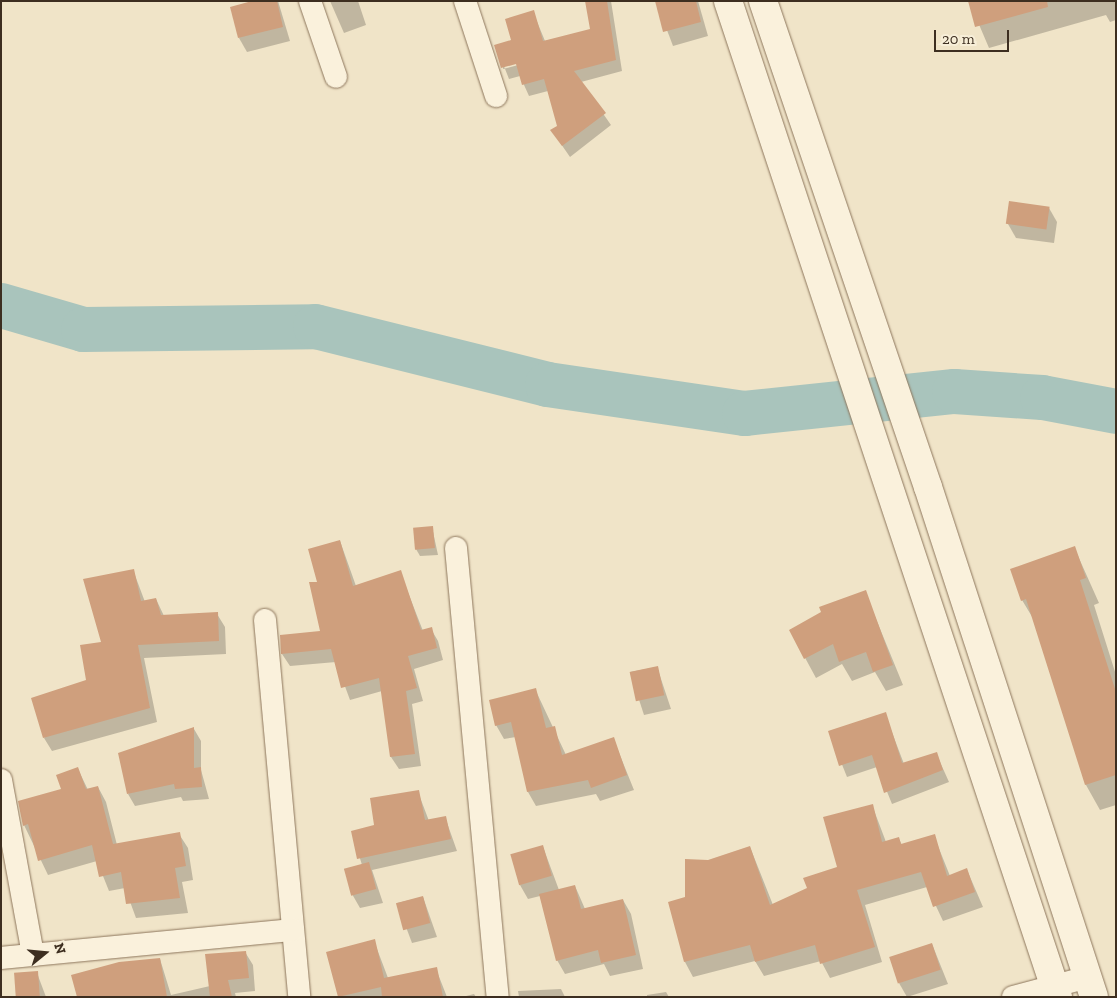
<!DOCTYPE html>
<style>
body{margin:0}
#map{position:relative;width:1117px;height:998px;overflow:hidden;background:#f0e4c8;font-family:"Zilla Slab",serif}
div>[style]{position:absolute}
[style*='--x']{left:calc(var(--x)*1px);top:calc(var(--y)*1px);width:calc(var(--w)*1px);rotate:calc(var(--a)*1deg)}
.shadow>*{inset:0;background:#0003}
.river>*{height:45px;margin:-22.5px;padding:0 22.5px;transform-origin:22.5px;border-radius:22.5px;background:#a9c4bc}
.building>*{inset:0;background:#cf9f7d;transform-origin:0 0}
.roads{filter:drop-shadow(0 0 1px #8d765c) drop-shadow(0 0 1px #8d765c)}
.minor>*{height:22px;margin:-11px;padding:0 11px;transform-origin:11px;border-radius:11px;background:#faf1dc}
.secondary>*{height:28px;margin:-14px;padding:0 14px;transform-origin:14px;border-radius:14px;background:#faf1dc}
span{translate:-50% -50%;white-space:nowrap;text-align:center;line-height:1.15;-webkit-text-stroke:4px #f7eed8;paint-order:stroke}
.frame{position:absolute;inset:0;border:2px solid #3d2e20;pointer-events:none}
.north{position:absolute;left:20px;top:928px;width:50px;height:50px;-webkit-text-stroke:4px #f7eed8;paint-order:stroke;rotate:73deg;font-size:14px;font-weight:700;line-height:20px;text-align:center;color:#3d2e20}
.north::after{content:'';display:block;margin:auto;width:18px;height:22px;background:#3d2e20;clip-path:polygon(50% 0,100% 100%,50% 72%,0 100%)}
.scale{position:absolute;left:934px;top:30px;width:75px;height:22px;box-sizing:border-box;border:2px solid #3d2e20;border-top:0;padding-left:6px;font-size:15px;line-height:18px;white-space:nowrap;color:#3d2e20;-webkit-text-stroke:4px #f7eed8;paint-order:stroke}
</style>
<div id="map">
<div class="shadow">
<div style="clip-path:polygon(258px 1px,278px 1px,290px 41px,247px 52px,239px 38px)"></div>
<div style="clip-path:polygon(330px 1px,358px 1px,366px 25px,344px 33px)"></div>
<div style="clip-path:polygon(evenodd,586px 1px,611px 1px,622px 71px,581px 82px,611px 125px,570px 157px,552px 131px,558px 126px,548px 91px,529px 96px,520px 76px,509px 79px,496px 46px,513px 41px,533px 12px,545px 41px,591px 30px,586px 1px,521px 61px,522px 64px,503px 69px,503px 66px,521px 61px)"></div>
<div style="clip-path:polygon(656px 1px,698px 1px,708px 36px,673px 46px)"></div>
<div style="clip-path:polygon(969px 1px,1116px 1px,1116px 20px,1110px 22px,1106px 15px,989px 48px)"></div>
<div style="clip-path:polygon(1049px 208px,1057px 222px,1054px 243px,1016px 238px,1008px 224px)"></div>
<div style="clip-path:polygon(432px 527px,438px 555px,420px 556px,416px 549px)"></div>
<div style="clip-path:polygon(340px 541px,356px 586px,400px 572px,423px 631px,431px 629px,438px 641px,443px 660px,414px 669px,423px 701px,412px 704px,421px 766px,399px 769px,391px 757px,382px 691px,350px 700px,336px 662px,290px 666px,282px 654px,281px 636px,322px 632px,318px 583px)"></div>
<div style="clip-path:polygon(1074px 547px,1099px 603px,1094px 605px,1116px 675px,1116px 805px,1100px 810px,1086px 785px,1034px 620px,1022px 600px)"></div>
<div style="clip-path:polygon(133px 570px,145px 602px,156px 599px,164px 616px,217px 614px,225px 627px,226px 654px,144px 658px,157px 722px,52px 751px,44px 738px,87px 681px)"></div>
<div style="clip-path:polygon(865px 592px,903px 685px,886px 691px,875px 672px,852px 681px,842px 664px,816px 678px,790px 630px)"></div>
<div style="clip-path:polygon(657px 667px,671px 709px,644px 715px,630px 672px)"></div>
<div style="clip-path:polygon(535px 689px,566px 755px,613px 738px,634px 790px,600px 801px,596px 794px,536px 806px,528px 792px,516px 737px,504px 739px,496px 725px)"></div>
<div style="clip-path:polygon(885px 714px,904px 764px,936px 753px,949px 782px,892px 804px,877px 767px,847px 777px,829px 732px)"></div>
<div style="clip-path:polygon(194px 729px,201px 741px,201px 770px,209px 799px,183px 801px,181px 797px,135px 806px,128px 794px)"></div>
<div style="clip-path:polygon(78px 769px,88px 790px,98px 787px,106px 802px,117px 845px,179px 834px,188px 848px,193px 880px,182px 882px,188px 913px,136px 918px,125px 888px,109px 891px,97px 861px,48px 875px,24px 825px,63px 790px)"></div>
<div style="clip-path:polygon(418px 792px,429px 821px,445px 817px,457px 851px,372px 870px,383px 903px,360px 908px,352px 894px,362px 865px,352px 832px,376px 826px)"></div>
<div style="clip-path:polygon(872px 805px,886px 842px,899px 839px,902px 845px,934px 836px,950px 876px,967px 870px,983px 907px,943px 921px,927px 887px,865px 905px,882px 962px,830px 978px,821px 961px,764px 976px,755px 961px,693px 977px,685px 962px,669px 903px,686px 898px,709px 861px,750px 847px,773px 905px,808px 889px,838px 868px)"></div>
<div style="clip-path:polygon(543px 847px,559px 890px,575px 886px,585px 909px,623px 900px,631px 914px,643px 969px,610px 976px,604px 964px,565px 974px,557px 960px,540px 896px,528px 899px,520px 885px)"></div>
<div style="clip-path:polygon(423px 897px,437px 937px,412px 943px,397px 903px)"></div>
<div style="clip-path:polygon(374px 941px,388px 978px,436px 969px,447px 997px,339px 997px)"></div>
<div style="clip-path:polygon(932px 944px,948px 984px,907px 997px,899px 983px)"></div>
<div style="clip-path:polygon(245px 952px,253px 965px,255px 991px,235px 993px,236px 997px,78px 997px,160px 959px,171px 995px,210px 986px)"></div>
<div style="clip-path:polygon(37px 973px,46px 997px,17px 997px)"></div>
<div style="clip-path:polygon(561px 989px,565px 997px,519px 997px,518px 991px)"></div>
<div style="clip-path:polygon(666px 992px,669px 997px,647px 997px,647px 995px)"></div>
<div style="clip-path:polygon(474px 994px,476px 997px,462px 997px)"></div>
</div>
<div class="river">
<div style="--x:1;--y:305;--w:85;--a:16.3"></div>
<div style="--x:83;--y:329;--w:232;--a:-0.7"></div>
<div style="--x:315;--y:326;--w:239;--a:14"></div>
<div style="--x:547;--y:384;--w:199;--a:8.4"></div>
<div style="--x:744;--y:413;--w:211;--a:-6"></div>
<div style="--x:954;--y:391;--w:88;--a:3.9"></div>
<div style="--x:1042;--y:397;--w:75;--a:10.7"></div>
</div>
<div class="building">
<div style="clip-path:polygon(252px 1px,277px 1px,283px 27px,238px 38px,230px 7px)"></div>
<div style="clip-path:polygon(585px 1px,607px 1px,616px 60px,574px 71px,606px 113px,562px 146px,550px 130px,557px 126px,544px 79px,522px 85px,516px 64px,501px 68px,494px 45px,511px 40px,505px 19px,534px 10px,543px 41px,590px 29px)"></div>
<div style="clip-path:polygon(655px 1px,696px 1px,701px 22px,663px 32px)"></div>
<div style="clip-path:polygon(968px 1px,1047px 1px,1048px 7px,975px 27px)"></div>
<div style="left:1009px;top:201px;width:41px;height:23px;rotate:8deg"></div>
<div style="left:433px;top:526px;width:22px;height:20px;rotate:85deg"></div>
<div style="clip-path:polygon(340px 540px,353px 586px,401px 570px,421px 630px,432px 627px,437px 648px,408px 656px,417px 688px,406px 691px,415px 754px,390px 757px,379px 678px,341px 688px,331px 649px,281px 654px,280px 635px,320px 631px,309px 582px,317px 582px,308px 549px)"></div>
<div style="clip-path:polygon(1075px 546px,1086px 578px,1080px 580px,1116px 692px,1116px 775px,1085px 785px,1026px 599px,1021px 601px,1010px 569px)"></div>
<div style="clip-path:polygon(134px 569px,141px 601px,156px 598px,161px 615px,218px 612px,219px 641px,138px 645px,150px 708px,43px 738px,31px 698px,86px 680px,80px 645px,101px 642px,83px 579px)"></div>
<div style="clip-path:polygon(866px 590px,893px 665px,873px 672px,866px 652px,839px 662px,833px 644px,804px 659px,789px 630px,821px 612px,819px 607px)"></div>
<div style="left:658px;top:666px;width:30px;height:29px;rotate:78deg"></div>
<div style="clip-path:polygon(536px 688px,546px 728px,555px 726px,562px 755px,614px 737px,627px 775px,591px 788px,588px 780px,527px 792px,511px 722px,495px 726px,489px 700px)"></div>
<div style="clip-path:polygon(886px 712px,902px 763px,937px 752px,943px 770px,884px 793px,872px 755px,839px 766px,828px 731px)"></div>
<div style="clip-path:polygon(194px 727px,194px 768px,201px 767px,202px 787px,175px 789px,174px 784px,127px 794px,118px 753px)"></div>
<div style="clip-path:polygon(78px 767px,86px 789px,98px 786px,113px 844px,180px 832px,186px 866px,175px 868px,180px 898px,126px 904px,121px 872px,99px 877px,92px 845px,38px 861px,28px 824px,23px 826px,18px 801px,61px 789px,56px 775px)"></div>
<div style="clip-path:polygon(419px 790px,425px 820px,446px 816px,451px 839px,357px 859px,351px 831px,374px 825px,370px 798px)"></div>
<div style="clip-path:polygon(873px 804px,882px 842px,899px 837px,901px 844px,935px 834px,947px 876px,967px 868px,975px 892px,933px 907px,921px 872px,857px 890px,875px 947px,820px 964px,815px 945px,755px 962px,750px 945px,684px 962px,668px 902px,685px 897px,685px 859px,708px 860px,750px 846px,770px 905px,807px 888px,803px 878px,837px 867px,823px 817px)"></div>
<div style="left:543px;top:845px;width:32px;height:34px;rotate:74deg"></div>
<div style="left:369px;top:862px;width:28px;height:26px;rotate:75deg"></div>
<div style="clip-path:polygon(575px 885px,581px 909px,623px 899px,636px 955px,601px 963px,598px 950px,556px 961px,539px 894px)"></div>
<div style="left:423px;top:896px;width:28px;height:28px;rotate:75deg"></div>
<div style="clip-path:polygon(375px 939px,384px 978px,437px 967px,443px 997px,382px 997px,381px 987px,338px 997px,326px 952px)"></div>
<div style="left:932px;top:943px;width:28px;height:45px;rotate:72deg"></div>
<div style="clip-path:polygon(246px 951px,249px 978px,228px 980px,232px 997px,210px 997px,205px 954px)"></div>
<div style="clip-path:polygon(160px 958px,167px 997px,77px 997px,71px 975px,119px 962px)"></div>
<div style="left:38px;top:971px;width:26px;height:24px;rotate:86deg"></div>
</div>
<div class="roads">
<div class="minor">
<div style="--x:310;--y:1;--w:80;--a:71.1"></div>
<div style="--x:465;--y:1;--w:100;--a:71.9"></div>
<div style="--x:456;--y:548;--w:451;--a:84.7"></div>
<div style="--x:265;--y:620;--w:379;--a:84.8"></div>
<div style="--x:1;--y:780;--w:178;--a:79.6"></div>
<div style="--x:1;--y:958;--w:293;--a:-5.5"></div>
<div style="--x:1013;--y:997;--w:78;--a:-14.9"></div>
</div>
<div class="secondary">
<div style="--x:728;--y:1;--w:1049;--a:71.67"></div>
<div style="--x:763;--y:1;--w:513;--a:71.25"></div>
<div style="--x:928;--y:487;--w:536;--a:71.97"></div>
</div>
</div>
<div class="frame"></div>
<div class="north">N</div>
<div class="scale">20 m</div>
</div>
